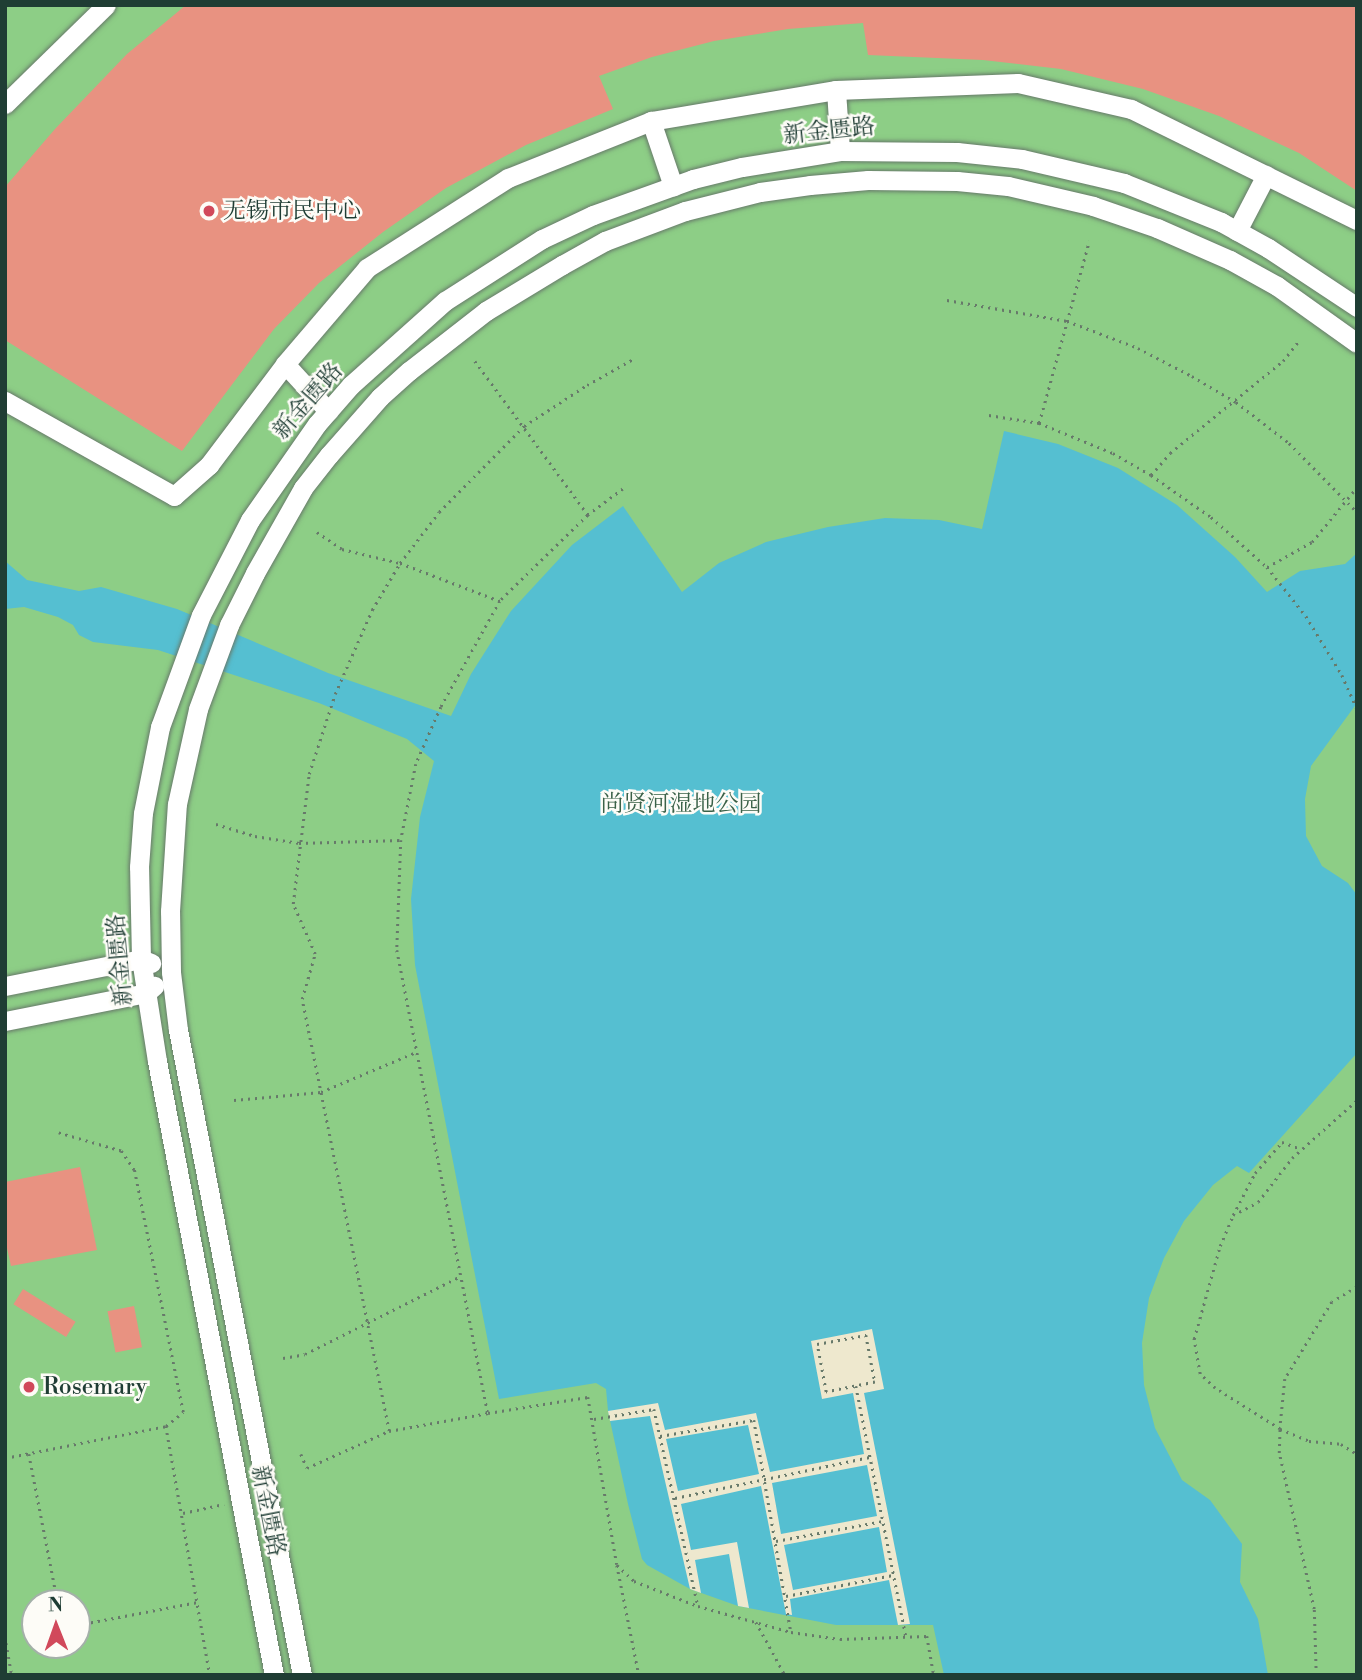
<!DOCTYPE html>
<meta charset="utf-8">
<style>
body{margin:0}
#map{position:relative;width:1362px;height:1680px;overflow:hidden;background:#eee8ce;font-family:"Libre Bodoni","Noto Serif SC",serif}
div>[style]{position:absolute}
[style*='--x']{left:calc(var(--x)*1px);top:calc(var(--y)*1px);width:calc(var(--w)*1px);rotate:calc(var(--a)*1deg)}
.green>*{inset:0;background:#8dce86}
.water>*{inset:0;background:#55bfd1}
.pier>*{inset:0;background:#eee8ce}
.building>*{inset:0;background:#e89281;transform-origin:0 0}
.path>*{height:2.5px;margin-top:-1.25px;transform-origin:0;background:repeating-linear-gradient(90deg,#67796a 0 2px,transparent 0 7px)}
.roads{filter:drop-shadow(0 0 2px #67796a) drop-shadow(0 0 2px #67796a)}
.minor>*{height:19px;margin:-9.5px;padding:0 9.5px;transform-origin:9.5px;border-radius:9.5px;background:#fff}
.dots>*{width:19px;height:19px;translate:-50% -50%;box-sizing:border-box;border:4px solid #fdfcf7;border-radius:50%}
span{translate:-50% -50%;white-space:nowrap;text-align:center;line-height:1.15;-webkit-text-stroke:5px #fdfcf7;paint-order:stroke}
.street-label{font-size:23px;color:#1f3d34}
.poi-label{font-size:23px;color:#1f3d34}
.left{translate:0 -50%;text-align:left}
.park-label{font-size:23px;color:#3a6148}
.frame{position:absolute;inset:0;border:7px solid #1f3d34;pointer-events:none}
.north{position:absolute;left:21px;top:1589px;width:70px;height:70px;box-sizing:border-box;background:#fdfcf7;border:2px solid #a4b0a9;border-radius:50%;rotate:359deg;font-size:19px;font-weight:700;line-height:28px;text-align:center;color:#1f3d34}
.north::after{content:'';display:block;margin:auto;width:24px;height:32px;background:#d1495b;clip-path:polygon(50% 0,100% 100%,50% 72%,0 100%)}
</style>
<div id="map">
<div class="green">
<div style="clip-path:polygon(evenodd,5px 5px,1357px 5px,1357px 1675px,5px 1675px,5px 5px,35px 1603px,77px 1603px,77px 1645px,35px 1645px,35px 1603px)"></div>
</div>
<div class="water">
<div style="clip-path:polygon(1004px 431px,1058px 444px,1118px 468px,1177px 505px,1235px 557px,1267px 592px,1300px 571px,1345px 564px,1357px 553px,1357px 703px,1311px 766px,1305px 799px,1306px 836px,1322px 866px,1348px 883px,1357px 895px,1357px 1053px,1249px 1173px,1237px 1166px,1213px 1185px,1184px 1221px,1164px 1258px,1149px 1298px,1142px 1343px,1144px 1385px,1155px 1428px,1182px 1480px,1210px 1500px,1242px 1544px,1240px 1582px,1258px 1619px,1268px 1675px,944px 1675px,933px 1625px,836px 1625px,738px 1606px,690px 1589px,647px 1565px,642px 1559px,628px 1504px,608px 1411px,606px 1389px,596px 1383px,499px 1399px,415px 965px,411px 899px,420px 817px,434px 761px,407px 739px,319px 703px,158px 650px,93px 642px,79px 635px,73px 625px,58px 617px,24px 607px,5px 609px,5px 561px,27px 580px,79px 591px,101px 587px,177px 609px,328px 673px,451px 716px,471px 674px,511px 611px,572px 545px,623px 506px,682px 592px,719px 563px,766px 542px,828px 527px,885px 518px,939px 520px,982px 529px)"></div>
</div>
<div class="pier">
<div style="clip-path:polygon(evenodd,872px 1329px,884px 1389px,864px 1393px,910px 1624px,898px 1625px,889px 1580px,790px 1599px,792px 1615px,786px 1614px,761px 1486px,681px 1504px,691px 1550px,737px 1542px,749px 1608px,738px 1606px,729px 1554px,695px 1560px,701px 1593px,690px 1589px,650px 1416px,610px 1421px,608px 1411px,658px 1403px,665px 1430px,756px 1413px,770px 1472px,864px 1454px,853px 1393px,822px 1399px,811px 1341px,872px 1329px,748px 1425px,759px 1474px,678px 1491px,666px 1439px,748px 1425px,872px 1329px,867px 1465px,877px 1516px,781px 1534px,772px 1483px,867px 1465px,872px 1329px,879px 1527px,887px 1572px,793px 1590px,784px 1545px,879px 1527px)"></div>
</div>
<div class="building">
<div style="clip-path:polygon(186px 5px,1357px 5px,1357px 191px,1299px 153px,1219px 116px,1143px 89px,1061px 69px,983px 60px,868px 55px,863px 23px,788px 29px,714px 41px,652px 57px,599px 76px,613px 109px,526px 145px,446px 188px,383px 232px,319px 283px,274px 329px,182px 451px,5px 340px,5px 187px,55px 129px,127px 54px)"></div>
<div style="clip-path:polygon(80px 1167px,97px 1250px,11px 1266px,5px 1239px,5px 1182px)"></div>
<div style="left:23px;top:1289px;width:62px;height:18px;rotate:32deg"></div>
<div style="left:134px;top:1306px;width:42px;height:27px;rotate:79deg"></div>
</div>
<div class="path">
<div style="--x:947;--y:300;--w:122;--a:9.9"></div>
<div style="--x:1067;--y:321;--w:76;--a:20.8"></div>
<div style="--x:1138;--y:348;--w:61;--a:27.4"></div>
<div style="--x:1192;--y:376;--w:51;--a:30.6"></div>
<div style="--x:1236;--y:402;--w:67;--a:37.7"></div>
<div style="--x:1289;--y:443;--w:97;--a:45.4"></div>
<div style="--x:475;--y:361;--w:191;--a:53.7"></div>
<div style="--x:989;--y:415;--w:51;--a:9.1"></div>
<div style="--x:1039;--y:423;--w:80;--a:22.1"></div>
<div style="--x:1113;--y:453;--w:44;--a:30.1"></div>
<div style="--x:1151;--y:475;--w:73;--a:35"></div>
<div style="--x:1211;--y:517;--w:75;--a:41.8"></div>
<div style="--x:1267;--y:567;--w:63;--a:51.5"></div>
<div style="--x:1306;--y:616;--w:69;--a:58.6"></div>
<div style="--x:1342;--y:675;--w:37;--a:66"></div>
<div style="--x:1039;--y:423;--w:189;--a:-74.6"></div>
<div style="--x:1151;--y:475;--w:29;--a:-49"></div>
<div style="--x:1170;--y:453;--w:146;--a:-39.2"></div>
<div style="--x:1283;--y:361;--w:24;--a:-52"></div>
<div style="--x:623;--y:489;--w:44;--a:143.4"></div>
<div style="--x:588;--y:515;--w:123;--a:135.7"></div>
<div style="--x:500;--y:601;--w:121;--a:119.1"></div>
<div style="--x:441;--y:707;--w:62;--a:113.7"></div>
<div style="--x:416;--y:764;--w:77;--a:101.2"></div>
<div style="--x:401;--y:840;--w:110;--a:92.1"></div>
<div style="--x:397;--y:950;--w:472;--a:78.9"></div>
<div style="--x:488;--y:1413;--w:101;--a:-9.1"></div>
<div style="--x:588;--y:1397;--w:170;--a:80.2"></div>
<div style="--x:617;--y:1565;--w:23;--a:43"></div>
<div style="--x:634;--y:1581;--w:69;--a:21.3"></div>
<div style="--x:698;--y:1606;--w:97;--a:15.6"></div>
<div style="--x:791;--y:1632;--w:49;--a:8.1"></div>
<div style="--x:840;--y:1639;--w:87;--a:-2"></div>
<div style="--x:927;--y:1636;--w:40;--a:80"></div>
<div style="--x:317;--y:532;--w:30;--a:34"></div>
<div style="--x:342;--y:549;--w:60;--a:13.6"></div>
<div style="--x:400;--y:563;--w:107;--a:20.8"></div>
<div style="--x:1267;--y:567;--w:51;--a:-29.1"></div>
<div style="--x:1312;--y:542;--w:71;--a:-50.7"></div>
<div style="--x:216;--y:824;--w:41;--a:17.1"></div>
<div style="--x:255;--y:836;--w:45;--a:9"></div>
<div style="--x:299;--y:843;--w:102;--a:-1.7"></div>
<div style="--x:234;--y:1100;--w:87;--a:-5.3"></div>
<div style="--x:321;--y:1092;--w:103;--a:-22.8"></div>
<div style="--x:1233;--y:1215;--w:47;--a:-62.4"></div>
<div style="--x:1255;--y:1173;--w:41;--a:-48.9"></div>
<div style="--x:1282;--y:1142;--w:20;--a:20"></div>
<div style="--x:1357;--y:1287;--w:29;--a:149"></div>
<div style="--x:1332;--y:1302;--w:90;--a:121.4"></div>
<div style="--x:1285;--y:1379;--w:50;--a:95.7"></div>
<div style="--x:1280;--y:1429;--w:31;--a:22"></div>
<div style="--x:1309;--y:1441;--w:32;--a:5"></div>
<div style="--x:1341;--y:1444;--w:19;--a:32"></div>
<div style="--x:866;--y:1335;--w:48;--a:79.2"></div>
<div style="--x:875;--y:1382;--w:50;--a:168.5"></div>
<div style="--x:826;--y:1392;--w:49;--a:-100.6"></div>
<div style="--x:817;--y:1344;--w:50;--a:-10.4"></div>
<div style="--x:283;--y:1358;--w:22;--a:-10"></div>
<div style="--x:305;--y:1354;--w:174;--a:-26.6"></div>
<div style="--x:856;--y:1386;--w:256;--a:78.7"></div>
<div style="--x:594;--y:1419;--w:61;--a:-9.5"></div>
<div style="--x:654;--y:1409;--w:202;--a:77.4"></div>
<div style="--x:166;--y:1426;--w:253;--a:80"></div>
<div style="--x:389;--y:1431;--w:441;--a:-101.4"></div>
<div style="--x:302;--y:999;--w:47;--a:-73.9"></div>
<div style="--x:315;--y:954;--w:55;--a:-113.7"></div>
<div style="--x:293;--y:904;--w:131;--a:-83"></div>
<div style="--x:309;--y:774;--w:84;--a:-72"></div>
<div style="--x:335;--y:694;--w:92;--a:-66.2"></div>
<div style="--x:372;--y:610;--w:55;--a:-59.2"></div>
<div style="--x:400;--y:563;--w:64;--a:-52.6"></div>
<div style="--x:439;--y:512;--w:121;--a:-45.3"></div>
<div style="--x:524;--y:426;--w:75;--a:-33.1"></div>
<div style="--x:587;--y:385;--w:55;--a:-29.4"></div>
<div style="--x:660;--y:1436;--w:95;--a:-9.7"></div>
<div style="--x:754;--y:1420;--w:214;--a:80.1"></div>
<div style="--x:29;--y:1454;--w:152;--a:79"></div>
<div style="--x:301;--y:1454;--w:15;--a:67"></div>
<div style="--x:307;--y:1468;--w:90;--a:-24.3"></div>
<div style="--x:389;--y:1431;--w:101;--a:-10.3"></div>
<div style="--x:5;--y:1458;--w:164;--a:-11.2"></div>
<div style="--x:166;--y:1426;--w:22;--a:-39"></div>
<div style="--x:183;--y:1412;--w:247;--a:-101.4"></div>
<div style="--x:134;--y:1170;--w:23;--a:-124"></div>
<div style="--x:121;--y:1151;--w:65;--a:-163.8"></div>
<div style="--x:675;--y:1498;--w:199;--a:-11.9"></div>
<div style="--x:183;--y:1513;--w:42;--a:-12.4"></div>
<div style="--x:776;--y:1541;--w:109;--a:-10.6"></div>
<div style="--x:617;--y:1565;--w:112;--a:78.7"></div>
<div style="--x:786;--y:1596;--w:109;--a:-11.1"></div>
<div style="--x:756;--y:1622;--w:60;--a:61.3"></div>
<div style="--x:77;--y:1625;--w:123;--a:-10.8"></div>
<div style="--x:5;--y:1636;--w:40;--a:80"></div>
<div style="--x:1316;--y:1675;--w:66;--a:-91.7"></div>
<div style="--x:1314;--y:1609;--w:160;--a:-102.6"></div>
<div style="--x:1279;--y:1453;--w:24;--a:-88"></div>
<div style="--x:1280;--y:1429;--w:77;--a:-147.8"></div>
<div style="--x:1215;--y:1388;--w:21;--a:-137"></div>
<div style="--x:1200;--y:1374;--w:36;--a:-100"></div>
<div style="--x:1194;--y:1339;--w:97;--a:-74.4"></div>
<div style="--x:1220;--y:1246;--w:34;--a:-67"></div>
<div style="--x:1233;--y:1215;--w:28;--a:-27"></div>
<div style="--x:1258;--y:1202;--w:56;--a:-52.3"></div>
<div style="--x:1292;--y:1158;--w:87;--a:-41.7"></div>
</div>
<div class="roads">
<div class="minor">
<div style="--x:836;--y:90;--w:61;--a:86.2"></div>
<div style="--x:5;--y:104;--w:141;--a:-44.4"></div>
<div style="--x:651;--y:121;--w:69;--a:71.3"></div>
<div style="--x:1237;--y:231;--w:63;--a:-62.6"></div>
<div style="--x:285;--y:364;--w:64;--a:47.5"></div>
<div style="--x:5;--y:401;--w:194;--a:29.3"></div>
<div style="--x:174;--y:496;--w:47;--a:-41.5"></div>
<div style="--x:209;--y:465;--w:126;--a:-53"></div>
<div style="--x:285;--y:364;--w:126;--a:-49.5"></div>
<div style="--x:367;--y:268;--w:167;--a:-32.6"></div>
<div style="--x:508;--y:178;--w:154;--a:-21.7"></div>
<div style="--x:651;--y:121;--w:188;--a:-9.5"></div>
<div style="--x:836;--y:90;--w:182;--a:-2.2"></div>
<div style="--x:1018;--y:83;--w:116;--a:13"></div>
<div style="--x:1131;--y:109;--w:252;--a:26.2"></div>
<div style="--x:5;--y:986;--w:139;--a:-11.2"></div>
<div style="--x:141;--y:959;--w:11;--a:22"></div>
<div style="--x:5;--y:1021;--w:144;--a:-11.2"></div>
<div style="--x:146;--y:993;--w:11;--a:-41"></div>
<div style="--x:274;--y:1675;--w:625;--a:-100.79"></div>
<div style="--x:157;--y:1061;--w:103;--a:-98.9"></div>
<div style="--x:141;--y:959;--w:92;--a:-91.2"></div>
<div style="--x:139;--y:867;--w:54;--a:-85.8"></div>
<div style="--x:143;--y:813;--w:88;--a:-78.8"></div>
<div style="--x:160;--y:727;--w:119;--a:-69.9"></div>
<div style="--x:201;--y:615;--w:107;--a:-62.7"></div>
<div style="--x:250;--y:520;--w:117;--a:-55.1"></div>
<div style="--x:317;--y:424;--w:52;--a:-48.9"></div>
<div style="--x:351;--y:385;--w:126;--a:-41.8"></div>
<div style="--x:445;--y:301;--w:115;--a:-32.6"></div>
<div style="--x:542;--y:239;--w:56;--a:-25.2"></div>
<div style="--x:593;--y:215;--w:106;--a:-19.8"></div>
<div style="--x:693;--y:179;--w:50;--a:-13.8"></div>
<div style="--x:742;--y:167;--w:99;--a:-9.3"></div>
<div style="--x:840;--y:151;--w:117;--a:0.5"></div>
<div style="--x:957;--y:152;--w:65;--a:6.1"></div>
<div style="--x:1022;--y:159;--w:105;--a:13.2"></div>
<div style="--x:1124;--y:183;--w:105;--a:21.9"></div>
<div style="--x:1221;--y:222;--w:54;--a:29"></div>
<div style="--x:1268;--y:248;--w:107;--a:33.5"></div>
<div style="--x:302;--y:1675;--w:657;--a:-100.88"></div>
<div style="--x:178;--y:1030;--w:58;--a:-96.9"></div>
<div style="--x:171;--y:972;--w:61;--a:-90.9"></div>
<div style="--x:170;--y:911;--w:107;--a:-86.3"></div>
<div style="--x:177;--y:804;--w:97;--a:-77.5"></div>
<div style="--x:198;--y:709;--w:90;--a:-69.7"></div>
<div style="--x:229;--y:625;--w:58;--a:-63.4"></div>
<div style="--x:255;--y:573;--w:98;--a:-60.5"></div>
<div style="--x:303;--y:488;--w:42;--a:-51.8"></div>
<div style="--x:329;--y:455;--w:77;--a:-48.7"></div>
<div style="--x:380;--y:397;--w:39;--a:-42"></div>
<div style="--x:409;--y:371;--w:98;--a:-37.9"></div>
<div style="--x:486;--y:311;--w:89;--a:-31.2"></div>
<div style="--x:562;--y:265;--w:49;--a:-29.2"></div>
<div style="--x:605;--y:241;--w:85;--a:-20.6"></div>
<div style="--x:685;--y:211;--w:77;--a:-14.2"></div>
<div style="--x:760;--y:192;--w:50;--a:-8"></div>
<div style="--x:810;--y:185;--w:58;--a:-4.9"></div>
<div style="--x:868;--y:180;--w:89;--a:0.6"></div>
<div style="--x:957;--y:181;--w:51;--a:5.6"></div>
<div style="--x:1008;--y:186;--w:87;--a:13.2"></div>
<div style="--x:1093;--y:206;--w:68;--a:19"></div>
<div style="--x:1157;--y:228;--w:80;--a:23.7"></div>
<div style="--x:1230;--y:260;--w:54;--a:29"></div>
<div style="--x:1277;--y:286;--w:98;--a:35.5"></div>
</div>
</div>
<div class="dots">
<div style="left:209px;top:211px;background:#d1495b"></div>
<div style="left:29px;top:1387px;background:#d1495b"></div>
</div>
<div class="street-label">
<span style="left:829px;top:131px;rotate:-6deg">新金匮路</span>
<span style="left:308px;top:401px;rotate:-49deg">新金匮路</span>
<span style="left:120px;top:960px;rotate:-95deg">新金匮路</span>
<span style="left:268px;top:1511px;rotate:79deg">新金匮路</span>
</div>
<div class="poi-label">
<span class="left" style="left:223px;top:211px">无锡市民中心</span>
<span class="left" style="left:43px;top:1387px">Rosemary</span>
</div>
<div class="park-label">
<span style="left:681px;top:804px">尚贤河湿地公园</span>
</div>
<div class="frame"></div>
<div class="north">N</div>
</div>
